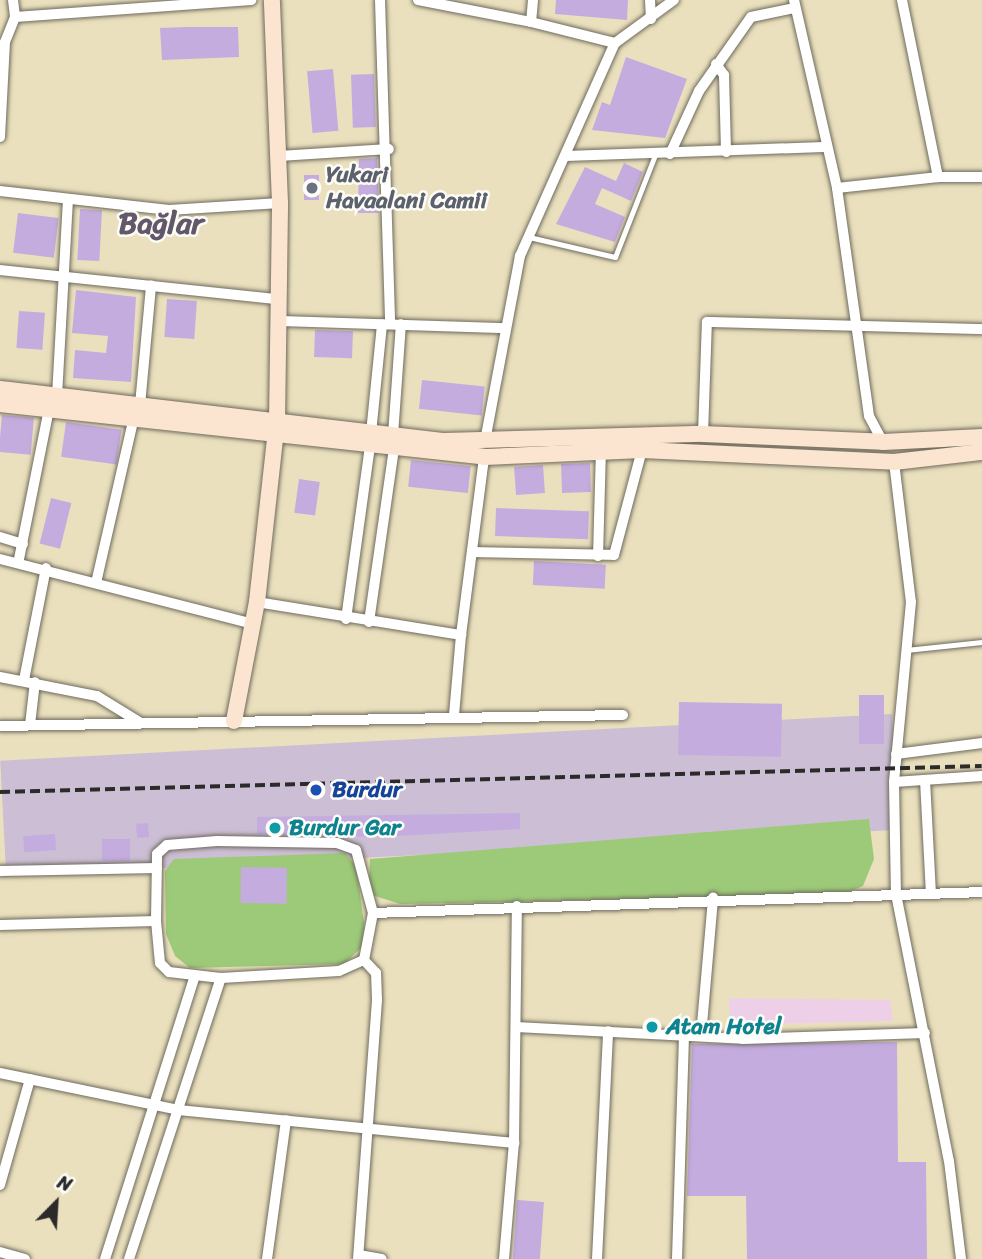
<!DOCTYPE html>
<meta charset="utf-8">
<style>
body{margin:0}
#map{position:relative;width:982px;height:1259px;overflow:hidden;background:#eae0bd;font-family:Sriracha,sans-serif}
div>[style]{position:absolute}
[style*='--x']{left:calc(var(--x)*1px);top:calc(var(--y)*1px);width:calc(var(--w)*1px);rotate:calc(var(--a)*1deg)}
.built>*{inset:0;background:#edd0e8}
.industrial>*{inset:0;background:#ccbed4;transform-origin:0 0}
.green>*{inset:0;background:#9dca78}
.building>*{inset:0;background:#c4acdf;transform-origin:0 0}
.roads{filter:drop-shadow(0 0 2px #6e6a5e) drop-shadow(0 0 2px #6e6a5e)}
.lane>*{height:5px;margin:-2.5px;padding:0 2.5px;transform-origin:2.5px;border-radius:2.5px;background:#fff}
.street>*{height:10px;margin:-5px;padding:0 5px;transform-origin:5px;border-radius:5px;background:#fff}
.secondary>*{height:16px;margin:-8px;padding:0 8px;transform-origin:8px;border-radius:8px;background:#fce5d0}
.rail>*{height:3.5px;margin-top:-1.75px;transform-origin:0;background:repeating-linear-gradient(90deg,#2b2b2b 0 10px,transparent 0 15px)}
.dots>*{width:19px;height:19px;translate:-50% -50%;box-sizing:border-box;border:4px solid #fdfcf7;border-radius:50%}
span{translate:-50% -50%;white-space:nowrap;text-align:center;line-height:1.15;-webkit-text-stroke:5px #fdfcf7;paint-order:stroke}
.worship-label{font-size:23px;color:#5b616d;font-weight:700}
.left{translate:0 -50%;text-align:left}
.transit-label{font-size:23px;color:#164399;font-weight:700}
.culture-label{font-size:23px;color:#0d838f;font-weight:700}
.district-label{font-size:30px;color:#61586a;font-weight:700}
.north{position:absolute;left:21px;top:1168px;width:70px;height:70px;-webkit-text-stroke:5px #fdfcf7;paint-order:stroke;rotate:24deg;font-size:19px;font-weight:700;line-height:28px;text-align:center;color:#2b2b2b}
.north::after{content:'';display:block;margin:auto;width:24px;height:32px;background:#2b2b2b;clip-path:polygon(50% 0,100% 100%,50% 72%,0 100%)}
</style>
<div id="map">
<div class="built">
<div style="clip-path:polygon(729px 998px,890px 1000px,893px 1021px,730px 1025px)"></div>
</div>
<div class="industrial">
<div style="left:892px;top:714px;width:116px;height:893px;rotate:87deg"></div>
</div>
<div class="green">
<div style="clip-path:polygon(869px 819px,874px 859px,863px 886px,841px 895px,400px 904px,372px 895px,369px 883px,370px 859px)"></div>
<div style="clip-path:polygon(345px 853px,356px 866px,364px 923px,363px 946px,344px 964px,190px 968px,175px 956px,166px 934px,165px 871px,174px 859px)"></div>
</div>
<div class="building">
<div style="clip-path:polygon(556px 0,628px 0,627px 20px,555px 14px)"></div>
<div style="clip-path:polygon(186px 27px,238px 27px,239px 57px,162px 60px,160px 28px)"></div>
<div style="clip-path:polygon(626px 57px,687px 79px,665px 138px,592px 130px,602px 102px,610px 105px)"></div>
<div style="left:333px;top:69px;width:62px;height:26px;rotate:85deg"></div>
<div style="left:374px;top:74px;width:53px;height:23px;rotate:88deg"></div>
<div style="clip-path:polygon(377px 158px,379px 213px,358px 213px,359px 159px)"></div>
<div style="clip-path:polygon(624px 163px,643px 172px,631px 201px,602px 188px,595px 204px,625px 217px,615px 242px,556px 224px,585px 167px,616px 181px)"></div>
<div style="left:319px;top:175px;width:25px;height:15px;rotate:90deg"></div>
<div style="left:80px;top:209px;width:22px;height:51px;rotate:3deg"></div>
<div style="left:18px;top:213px;width:41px;height:40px;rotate:7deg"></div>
<div style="clip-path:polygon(76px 290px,136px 297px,131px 382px,73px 378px,75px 350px,106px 353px,108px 336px,72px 333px)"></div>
<div style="left:167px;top:299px;width:30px;height:38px;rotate:4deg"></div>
<div style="left:19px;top:311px;width:26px;height:37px;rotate:4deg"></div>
<div style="left:315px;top:330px;width:38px;height:27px;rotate:2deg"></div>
<div style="left:422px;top:380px;width:63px;height:29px;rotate:6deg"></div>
<div style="left:2px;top:415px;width:32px;height:37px;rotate:5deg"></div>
<div style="left:66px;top:422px;width:56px;height:35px;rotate:8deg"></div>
<div style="left:411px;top:460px;width:60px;height:27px;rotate:6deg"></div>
<div style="left:590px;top:463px;width:29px;height:29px;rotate:88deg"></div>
<div style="left:543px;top:465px;width:28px;height:29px;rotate:86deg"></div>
<div style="left:299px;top:479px;width:21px;height:34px;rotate:8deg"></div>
<div style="left:51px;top:498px;width:21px;height:47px;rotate:14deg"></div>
<div style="left:496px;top:508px;width:93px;height:28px;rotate:2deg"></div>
<div style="left:534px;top:561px;width:72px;height:24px;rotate:3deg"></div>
<div style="left:859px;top:695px;width:25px;height:49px"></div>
<div style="left:679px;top:702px;width:103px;height:53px;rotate:1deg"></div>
<div style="clip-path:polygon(520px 813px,520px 829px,380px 837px,257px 834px,257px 817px)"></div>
<div style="left:148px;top:823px;width:14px;height:12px;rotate:86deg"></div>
<div style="left:55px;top:834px;width:16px;height:32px;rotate:86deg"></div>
<div style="left:102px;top:839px;width:28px;height:22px"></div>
<div style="left:241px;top:867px;width:46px;height:36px;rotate:1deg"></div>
<div style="clip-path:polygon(897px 1042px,898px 1162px,926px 1162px,927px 1259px,747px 1259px,746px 1196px,687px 1196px,692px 1044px)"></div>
<div style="left:517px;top:1200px;width:27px;height:59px;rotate:4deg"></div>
</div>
<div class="roads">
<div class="lane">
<div style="--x:529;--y:237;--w:88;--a:13.1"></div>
<div style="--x:615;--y:257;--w:110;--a:-68.6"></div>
<div style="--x:906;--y:650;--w:76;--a:-6"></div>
</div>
<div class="street">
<div style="--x:13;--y:0;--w:17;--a:83"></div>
<div style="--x:15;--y:17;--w:237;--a:-4.1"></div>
<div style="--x:380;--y:0;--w:324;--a:88.2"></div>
<div style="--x:418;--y:0;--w:115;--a:11"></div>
<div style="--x:533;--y:0;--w:22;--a:95"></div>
<div style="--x:531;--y:22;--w:87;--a:14"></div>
<div style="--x:650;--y:0;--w:19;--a:87"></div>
<div style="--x:794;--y:0;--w:193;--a:77.1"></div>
<div style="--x:837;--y:188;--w:230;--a:82"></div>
<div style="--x:869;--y:416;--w:30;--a:62"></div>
<div style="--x:716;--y:64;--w:14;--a:54"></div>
<div style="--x:724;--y:75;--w:77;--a:88.5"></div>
<div style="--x:0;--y:137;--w:95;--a:-87"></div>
<div style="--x:5;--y:42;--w:27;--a:-68"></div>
<div style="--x:670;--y:154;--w:69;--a:-65.3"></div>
<div style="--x:699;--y:91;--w:90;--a:-54.9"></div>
<div style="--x:751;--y:17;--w:45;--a:-11.6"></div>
<div style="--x:279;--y:156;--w:110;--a:-3.6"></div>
<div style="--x:566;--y:156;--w:258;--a:-2"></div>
<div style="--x:938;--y:177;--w:44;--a:0"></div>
<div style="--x:837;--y:188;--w:102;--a:-6.2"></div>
<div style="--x:938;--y:177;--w:181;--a:-101.5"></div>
<div style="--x:0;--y:191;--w:170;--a:6.4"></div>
<div style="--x:169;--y:210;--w:111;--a:-3.6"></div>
<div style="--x:0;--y:270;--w:279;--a:6"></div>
<div style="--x:278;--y:321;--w:224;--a:1.8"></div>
<div style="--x:57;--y:396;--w:194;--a:-86.8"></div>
<div style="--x:140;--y:405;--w:120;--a:-84.7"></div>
<div style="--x:371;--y:433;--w:109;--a:-84.2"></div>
<div style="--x:703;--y:434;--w:112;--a:-88"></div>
<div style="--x:707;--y:322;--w:275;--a:1.5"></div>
<div style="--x:393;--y:435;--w:111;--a:-85.9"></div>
<div style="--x:485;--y:441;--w:188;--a:-79.3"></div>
<div style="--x:520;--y:256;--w:233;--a:-66"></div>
<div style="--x:615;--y:43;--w:73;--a:-36.1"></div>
<div style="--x:894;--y:462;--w:141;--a:83.1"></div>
<div style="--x:911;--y:602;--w:181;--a:95.4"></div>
<div style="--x:894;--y:782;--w:112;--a:89"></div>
<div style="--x:896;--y:894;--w:272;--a:78.8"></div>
<div style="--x:949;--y:1161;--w:99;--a:83"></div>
<div style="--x:0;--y:537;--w:24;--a:17"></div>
<div style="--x:476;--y:552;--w:138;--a:1.2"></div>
<div style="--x:614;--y:555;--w:109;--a:-75.1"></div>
<div style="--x:598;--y:556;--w:105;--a:-88.4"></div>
<div style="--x:0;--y:559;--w:262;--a:14.4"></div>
<div style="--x:19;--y:559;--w:153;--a:-78.7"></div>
<div style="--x:96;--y:583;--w:165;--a:-77.1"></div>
<div style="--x:257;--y:602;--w:207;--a:9.2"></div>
<div style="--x:461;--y:635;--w:80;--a:95"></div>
<div style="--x:346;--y:619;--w:176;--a:-82.1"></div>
<div style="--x:369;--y:622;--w:176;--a:-81.8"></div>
<div style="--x:461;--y:635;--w:179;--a:-82.6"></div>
<div style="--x:0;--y:677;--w:99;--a:11.1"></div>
<div style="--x:97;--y:696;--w:52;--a:31.5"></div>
<div style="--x:24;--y:680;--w:114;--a:-78.9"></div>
<div style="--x:30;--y:725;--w:43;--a:-83.4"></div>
<div style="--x:0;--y:726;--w:623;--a:-1.01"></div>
<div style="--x:896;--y:754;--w:87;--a:-7.3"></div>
<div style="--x:925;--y:780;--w:113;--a:87"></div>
<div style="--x:894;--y:782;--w:88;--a:-3.9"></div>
<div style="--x:0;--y:871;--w:157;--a:-1.1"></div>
<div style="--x:156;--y:921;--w:67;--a:-89.1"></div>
<div style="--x:157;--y:854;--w:13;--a:-42"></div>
<div style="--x:167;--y:845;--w:50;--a:-4.6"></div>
<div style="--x:217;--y:841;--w:120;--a:1"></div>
<div style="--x:337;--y:843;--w:20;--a:20"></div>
<div style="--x:356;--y:850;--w:65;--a:74.9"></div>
<div style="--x:373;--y:913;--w:609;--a:-1.97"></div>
<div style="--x:0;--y:925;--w:156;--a:-1.5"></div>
<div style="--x:156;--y:921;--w:42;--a:84.6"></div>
<div style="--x:160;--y:963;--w:13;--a:45"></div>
<div style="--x:169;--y:972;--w:52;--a:6.6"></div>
<div style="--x:221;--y:978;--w:118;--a:-3.4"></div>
<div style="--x:339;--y:971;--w:27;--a:-24"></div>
<div style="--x:364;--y:960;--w:48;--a:-79.2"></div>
<div style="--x:516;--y:1027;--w:227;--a:3"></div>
<div style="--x:743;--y:1039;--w:182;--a:-1.9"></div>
<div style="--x:701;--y:1036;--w:139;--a:-85"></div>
<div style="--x:0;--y:1073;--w:182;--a:11.7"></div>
<div style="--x:178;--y:1110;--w:338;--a:5.6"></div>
<div style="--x:0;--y:1185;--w:110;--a:-74.2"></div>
<div style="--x:0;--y:1252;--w:26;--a:16"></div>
<div style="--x:359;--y:1255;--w:23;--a:10"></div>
<div style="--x:105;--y:1259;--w:294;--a:-72.4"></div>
<div style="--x:129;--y:1259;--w:296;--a:-71.9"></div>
<div style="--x:267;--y:1259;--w:140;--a:-82.2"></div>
<div style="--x:358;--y:1259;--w:260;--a:-85.8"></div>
<div style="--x:377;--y:1000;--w:27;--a:-92"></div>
<div style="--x:376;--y:973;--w:18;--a:-133"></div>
<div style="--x:504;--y:1259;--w:116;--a:-85.1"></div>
<div style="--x:514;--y:1143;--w:237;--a:-89.3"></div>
<div style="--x:597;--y:1259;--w:228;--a:-87.2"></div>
<div style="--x:677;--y:1259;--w:224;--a:-88.2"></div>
</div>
<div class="secondary">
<div style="--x:0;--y:389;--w:448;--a:6.7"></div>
<div style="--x:445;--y:441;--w:258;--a:-1.6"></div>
<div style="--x:703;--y:434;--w:180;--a:2.5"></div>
<div style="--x:883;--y:442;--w:99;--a:-2.9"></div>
<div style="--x:0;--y:404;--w:487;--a:6.2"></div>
<div style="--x:484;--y:457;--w:158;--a:-2.5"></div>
<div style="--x:642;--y:450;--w:252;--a:2.7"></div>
<div style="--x:894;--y:462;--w:89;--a:-6.5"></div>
<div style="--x:234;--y:721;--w:121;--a:-79.1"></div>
<div style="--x:257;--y:602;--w:181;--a:-83.7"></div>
<div style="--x:277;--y:422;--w:219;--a:-89.2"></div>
<div style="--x:280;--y:203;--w:203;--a:-92.3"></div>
</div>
</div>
<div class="rail">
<div style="--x:0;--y:792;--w:982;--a:-1.52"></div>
</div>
<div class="dots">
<div style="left:312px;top:188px;background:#6b7280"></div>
<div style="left:316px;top:790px;background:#1a4fb4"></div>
<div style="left:275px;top:828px;background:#0f9aa8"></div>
<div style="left:652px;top:1027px;background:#0f9aa8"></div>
</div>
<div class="worship-label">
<span class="left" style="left:326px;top:188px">Yukari<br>Havaalani Camii</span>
</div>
<div class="transit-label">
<span class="left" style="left:332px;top:790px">Burdur</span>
</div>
<div class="culture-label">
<span class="left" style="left:289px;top:828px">Burdur Gar</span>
<span class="left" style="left:666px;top:1027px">Atam Hotel</span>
</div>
<div class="district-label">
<span style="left:161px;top:223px">Bağlar</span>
</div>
<div class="north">N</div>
</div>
